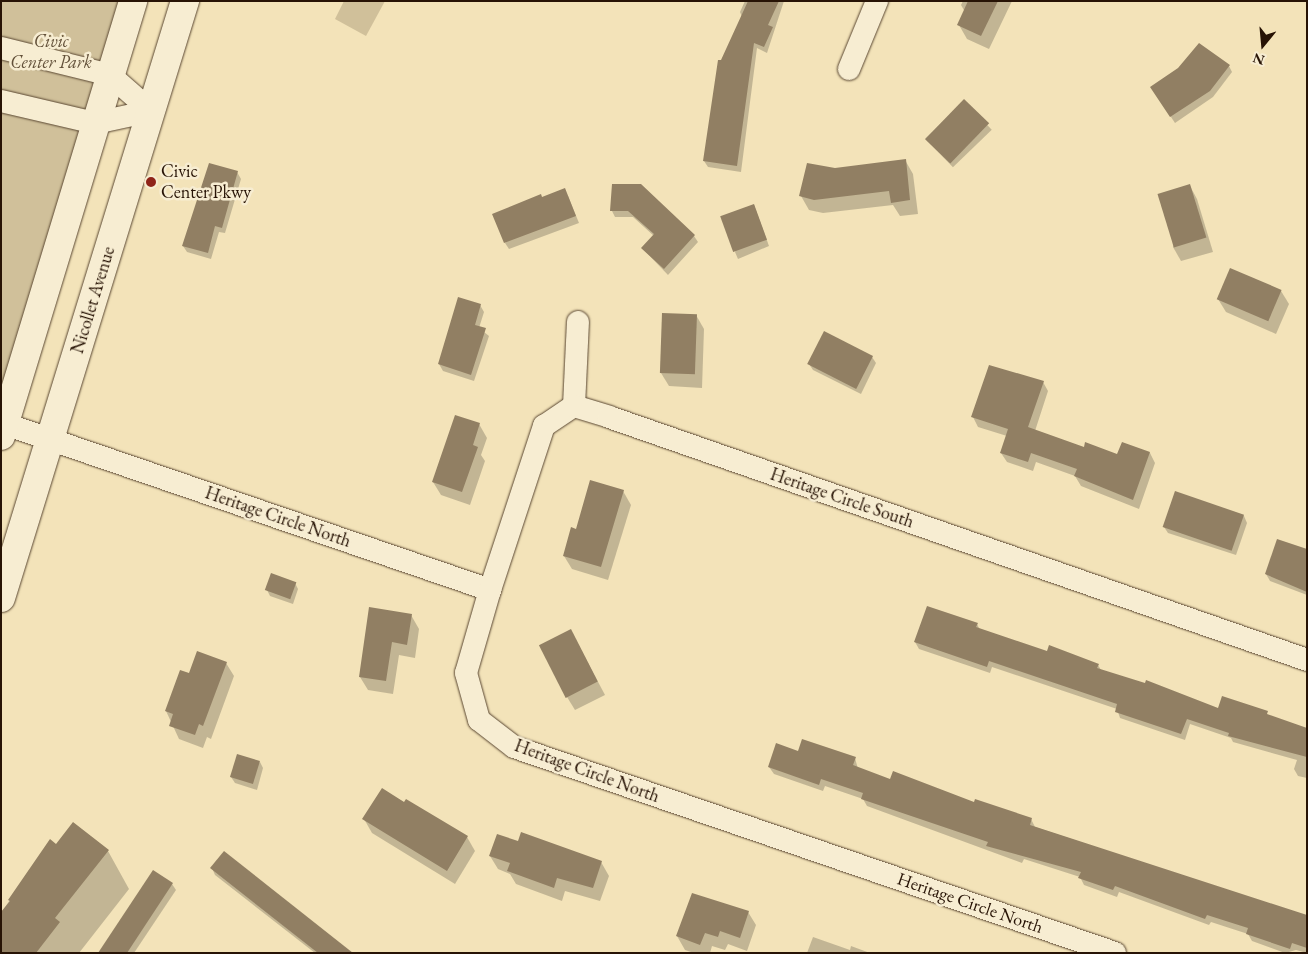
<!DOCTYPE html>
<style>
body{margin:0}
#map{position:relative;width:1308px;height:954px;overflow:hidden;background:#f3e3b9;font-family:"EB Garamond",serif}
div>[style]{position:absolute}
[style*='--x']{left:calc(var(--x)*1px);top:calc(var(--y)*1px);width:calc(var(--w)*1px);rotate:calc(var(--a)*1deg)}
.green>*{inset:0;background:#d0c09a}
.shadow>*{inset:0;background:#0003;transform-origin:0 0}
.building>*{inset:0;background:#917f63;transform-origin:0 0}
.roads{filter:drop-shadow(0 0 1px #5a4732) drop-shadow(0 0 1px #5a4732)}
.street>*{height:22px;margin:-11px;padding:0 11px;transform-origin:11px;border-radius:11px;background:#f7edd2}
.secondary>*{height:28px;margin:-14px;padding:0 14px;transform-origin:14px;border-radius:14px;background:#f7edd2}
.dots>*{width:14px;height:14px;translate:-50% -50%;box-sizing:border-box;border:2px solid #f7edd2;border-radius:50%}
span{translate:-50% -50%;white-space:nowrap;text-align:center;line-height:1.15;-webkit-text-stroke:5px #f7edd2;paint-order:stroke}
.park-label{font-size:18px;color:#625039;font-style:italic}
.poi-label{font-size:18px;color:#271305}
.left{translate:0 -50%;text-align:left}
.street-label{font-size:18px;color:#271305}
.frame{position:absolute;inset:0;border:2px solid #271305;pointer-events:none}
.north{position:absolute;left:1238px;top:20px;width:50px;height:50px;-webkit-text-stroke:4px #f7edd2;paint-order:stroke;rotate:197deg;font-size:14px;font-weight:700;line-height:20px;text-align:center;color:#271305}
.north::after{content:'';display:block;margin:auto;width:18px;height:22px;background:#271305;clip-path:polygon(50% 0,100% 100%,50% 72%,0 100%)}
</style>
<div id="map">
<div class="green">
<div style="clip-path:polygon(1px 1px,119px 1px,1px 388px)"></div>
<div style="clip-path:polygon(344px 1px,385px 1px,366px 36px,335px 19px)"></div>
</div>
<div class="shadow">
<div style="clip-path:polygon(745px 1px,784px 1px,767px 53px,757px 48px,741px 172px,708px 167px,704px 161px,721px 62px,742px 17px,740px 12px)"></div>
<div style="clip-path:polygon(963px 1px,1012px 1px,989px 49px,967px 39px,959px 25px,965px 12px,961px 5px)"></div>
<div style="clip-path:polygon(1229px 66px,1232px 72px,1213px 97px,1175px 123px,1155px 93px)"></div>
<div style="left:964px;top:101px;width:40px;height:54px;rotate:46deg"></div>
<div style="clip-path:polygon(905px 160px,913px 174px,918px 214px,900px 216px,893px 205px,823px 213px,809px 210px,801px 196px,835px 169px)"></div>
<div style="clip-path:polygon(237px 172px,241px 179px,225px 233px,219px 232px,211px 259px,187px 252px,183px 246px)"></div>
<div style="clip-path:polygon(613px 186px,694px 236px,698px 242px,668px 275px,642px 248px,654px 236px,633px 217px,615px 217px,612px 211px)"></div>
<div style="clip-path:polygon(1190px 186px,1197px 199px,1213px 252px,1181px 261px,1173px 247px)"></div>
<div style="clip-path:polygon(568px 196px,579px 223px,509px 249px,505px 243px,542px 199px)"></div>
<div style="clip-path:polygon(754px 205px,769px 246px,738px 259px,735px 252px)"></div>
<div style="clip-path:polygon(1281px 291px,1289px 304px,1276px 334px,1226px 312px,1218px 299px)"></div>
<div style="clip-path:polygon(480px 305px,484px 312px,479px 328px,489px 336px,474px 381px,443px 371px,439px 364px)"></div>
<div style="clip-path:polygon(696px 315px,704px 329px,702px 388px,669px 386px,661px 373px)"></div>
<div style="clip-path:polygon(872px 357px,876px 363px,861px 394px,813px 370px,809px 364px)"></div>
<div style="clip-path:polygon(1043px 382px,1048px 391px,1035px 431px,1084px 448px,1118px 455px,1123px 444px,1150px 453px,1155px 463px,1139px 509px,1081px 486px,1075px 476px,1036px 462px,1033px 471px,1007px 462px,1001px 453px,1007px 436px,978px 427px,973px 417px)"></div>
<div style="clip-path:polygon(479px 424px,487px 438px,481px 455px,485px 461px,470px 505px,441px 495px,433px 482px)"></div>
<div style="clip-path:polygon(623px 491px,631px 505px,608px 580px,572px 569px,564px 556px,577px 530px)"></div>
<div style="clip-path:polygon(1244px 516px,1247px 523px,1236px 555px,1168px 533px,1164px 527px)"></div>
<div style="clip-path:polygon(1307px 551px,1307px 595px,1270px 581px,1266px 574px)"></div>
<div style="clip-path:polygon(295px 583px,298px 589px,293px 604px,270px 596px,267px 590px)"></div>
<div style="clip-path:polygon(411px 615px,419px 629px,415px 658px,399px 655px,393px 694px,368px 690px,360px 677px)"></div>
<div style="clip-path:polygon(977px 624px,980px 630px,1048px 653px,1098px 665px,1101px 670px,1219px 710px,1307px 729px,1307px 778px,1298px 776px,1294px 769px,1297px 760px,1233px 742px,1231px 738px,1190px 724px,1185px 740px,1120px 718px,1117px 709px,992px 667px,990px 673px,919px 649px,915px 642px)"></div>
<div style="clip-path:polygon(578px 644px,605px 695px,575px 710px,567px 697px)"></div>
<div style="clip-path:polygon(226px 663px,234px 676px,211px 739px,207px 737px,203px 748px,179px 739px,166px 711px,190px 675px)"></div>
<div style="clip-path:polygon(798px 752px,855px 758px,858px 769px,891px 781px,1031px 819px,1035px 827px,1307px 917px,1307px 953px,1296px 950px,1285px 953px,1252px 941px,1248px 934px,1211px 922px,1209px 925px,1119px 892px,1117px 897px,1084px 885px,1080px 877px,1024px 859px,1022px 863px,867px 806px,863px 799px,825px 786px,823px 791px,774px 774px,769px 767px)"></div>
<div style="clip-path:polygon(260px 762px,263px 768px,257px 790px,235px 783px,231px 777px)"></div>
<div style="clip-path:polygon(382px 790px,467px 837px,475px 851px,455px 884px,372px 833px,364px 819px)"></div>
<div style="clip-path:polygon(50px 841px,56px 845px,108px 851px,129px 889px,79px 953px,1px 953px,1px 913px)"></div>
<div style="clip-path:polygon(519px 843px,601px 862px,609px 876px,600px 901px,565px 891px,562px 901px,516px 884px,510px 874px,498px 869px,490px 856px)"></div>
<div style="clip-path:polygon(212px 868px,351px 953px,315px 953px,215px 875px)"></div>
<div style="clip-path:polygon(172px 884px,176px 890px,134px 953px,100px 953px)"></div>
<div style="clip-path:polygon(748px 912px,756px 925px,747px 951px,728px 944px,725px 950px,712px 946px,710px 953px,694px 953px,685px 950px,677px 936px)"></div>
<div style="clip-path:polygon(813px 937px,850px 950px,851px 946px,870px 953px,807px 953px)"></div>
</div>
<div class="building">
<div style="clip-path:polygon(748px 1px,779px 1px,768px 25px,773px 27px,764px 47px,754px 43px,737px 166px,703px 161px,718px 60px,721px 60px)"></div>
<div style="clip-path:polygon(968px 1px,998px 1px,981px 36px,957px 25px)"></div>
<div style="clip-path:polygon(1199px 43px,1230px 65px,1210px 91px,1170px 117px,1150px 87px,1178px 68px)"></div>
<div style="left:964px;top:99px;width:35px;height:56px;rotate:44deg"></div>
<div style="clip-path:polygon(906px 159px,910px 200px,891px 203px,889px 191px,814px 200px,799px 196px,807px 163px,835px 168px)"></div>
<div style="clip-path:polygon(209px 163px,238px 171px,222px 228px,215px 226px,208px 253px,182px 246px)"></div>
<div style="clip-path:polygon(612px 184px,641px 184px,695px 235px,664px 269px,641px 248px,654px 234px,628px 211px,610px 211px)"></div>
<div style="left:1190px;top:184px;width:56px;height:34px;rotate:73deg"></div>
<div style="clip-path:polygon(565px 188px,576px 216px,504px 243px,492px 214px,541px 194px,542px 197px)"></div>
<div style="left:754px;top:204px;width:38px;height:36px;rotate:70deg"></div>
<div style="left:1230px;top:268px;width:56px;height:34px;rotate:23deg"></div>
<div style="clip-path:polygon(458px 297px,481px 304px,475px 325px,486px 328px,471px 375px,438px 364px)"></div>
<div style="left:662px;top:313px;width:35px;height:60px;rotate:2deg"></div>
<div style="left:824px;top:331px;width:55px;height:37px;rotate:27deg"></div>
<div style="clip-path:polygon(989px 365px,1044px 381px,1028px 427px,1084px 447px,1085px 442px,1117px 454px,1122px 442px,1150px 452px,1133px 500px,1074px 476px,1077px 469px,1031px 453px,1028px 462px,1000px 453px,1008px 429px,971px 417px)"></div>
<div style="clip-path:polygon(455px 415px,480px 423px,473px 445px,478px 447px,462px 492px,432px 482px)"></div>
<div style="clip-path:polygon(590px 480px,624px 490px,601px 567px,563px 556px,571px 527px,576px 529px)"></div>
<div style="left:1175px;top:491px;width:73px;height:38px;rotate:19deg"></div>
<div style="clip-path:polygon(1277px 539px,1307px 549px,1307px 592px,1265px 574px)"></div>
<div style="left:271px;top:573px;width:27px;height:18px;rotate:20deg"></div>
<div style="clip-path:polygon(927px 606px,978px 623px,976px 627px,1047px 651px,1049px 645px,1099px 664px,1097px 668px,1145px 683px,1146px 680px,1218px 708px,1222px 696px,1268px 711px,1267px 714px,1307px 728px,1307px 757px,1228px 736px,1229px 733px,1187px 719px,1181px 734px,1115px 712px,1117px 704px,989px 661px,987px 667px,914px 642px)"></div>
<div style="clip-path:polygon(369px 607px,412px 614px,407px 645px,392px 642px,386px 681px,359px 677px)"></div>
<div style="left:571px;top:629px;width:59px;height:36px;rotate:63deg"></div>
<div style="clip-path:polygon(197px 651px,227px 662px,203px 726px,199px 724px,195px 735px,169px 726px,173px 714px,165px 711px,180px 670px,189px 673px)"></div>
<div style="clip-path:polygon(802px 739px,856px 757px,853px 765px,890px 779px,893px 771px,974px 802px,975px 799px,1032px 818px,1030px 825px,1307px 915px,1307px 948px,1292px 943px,1290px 949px,1246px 934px,1248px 928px,1207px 915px,1205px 919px,1115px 886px,1113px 890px,1078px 878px,1081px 872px,986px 846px,988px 842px,861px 799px,863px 793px,821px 779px,819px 785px,768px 767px,776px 743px,798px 751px)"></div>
<div style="left:237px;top:754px;width:24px;height:24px;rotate:17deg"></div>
<div style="clip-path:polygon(382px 788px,404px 802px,406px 799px,468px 836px,447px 871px,362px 819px)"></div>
<div style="clip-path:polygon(73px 822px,109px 850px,55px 918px,60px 922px,36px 953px,1px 953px,1px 912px,10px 901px,8px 900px,50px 839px,56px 844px)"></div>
<div style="clip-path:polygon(521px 832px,602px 861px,593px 888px,557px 878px,554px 888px,507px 871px,510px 863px,489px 856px,497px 834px,518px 841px)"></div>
<div style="clip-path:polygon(224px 851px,353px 953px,318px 953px,210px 868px)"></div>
<div style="clip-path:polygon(153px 870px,173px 883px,127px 953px,98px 953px)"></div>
<div style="clip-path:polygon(692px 893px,749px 911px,740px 938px,720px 931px,718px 937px,705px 933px,700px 945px,676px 936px)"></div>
</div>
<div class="roads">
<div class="street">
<div style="--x:1;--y:48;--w:112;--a:13.9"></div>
<div style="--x:110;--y:75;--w:55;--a:41.3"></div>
<div style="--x:849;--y:69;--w:74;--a:-67.6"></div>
<div style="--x:1;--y:101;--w:97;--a:13.2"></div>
<div style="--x:95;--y:123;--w:57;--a:-12.1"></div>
<div style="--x:574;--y:406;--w:84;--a:-87.3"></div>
<div style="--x:5;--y:424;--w:513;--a:18.89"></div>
<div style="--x:1115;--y:953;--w:635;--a:-161.08"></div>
<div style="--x:514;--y:747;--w:44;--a:-142.4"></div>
<div style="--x:479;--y:720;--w:49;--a:-105.5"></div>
<div style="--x:466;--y:673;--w:86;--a:-73.9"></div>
<div style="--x:490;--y:590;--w:173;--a:-71.8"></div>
<div style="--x:544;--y:426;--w:36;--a:-34"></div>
<div style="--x:574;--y:406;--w:37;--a:17"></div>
<div style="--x:609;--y:417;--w:739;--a:19.19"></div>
</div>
<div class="secondary">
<div style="--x:1;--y:436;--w:455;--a:-73.1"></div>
<div style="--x:1;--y:598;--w:625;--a:-72.87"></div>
</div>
</div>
<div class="dots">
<div style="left:151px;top:182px;background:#8f2418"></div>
</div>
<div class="park-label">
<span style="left:51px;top:52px">Civic<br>Center Park</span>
</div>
<div class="poi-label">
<span class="left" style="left:161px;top:182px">Civic<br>Center Pkwy</span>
</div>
<div class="street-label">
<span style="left:93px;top:300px;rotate:-73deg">Nicollet Avenue</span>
<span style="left:842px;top:498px;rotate:19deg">Heritage Circle South</span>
<span style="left:278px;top:517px;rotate:19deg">Heritage Circle North</span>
<span style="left:587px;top:771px;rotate:20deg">Heritage Circle North</span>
<span style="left:970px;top:903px;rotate:19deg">Heritage Circle North</span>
</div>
<div class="frame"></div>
<div class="north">N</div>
</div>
